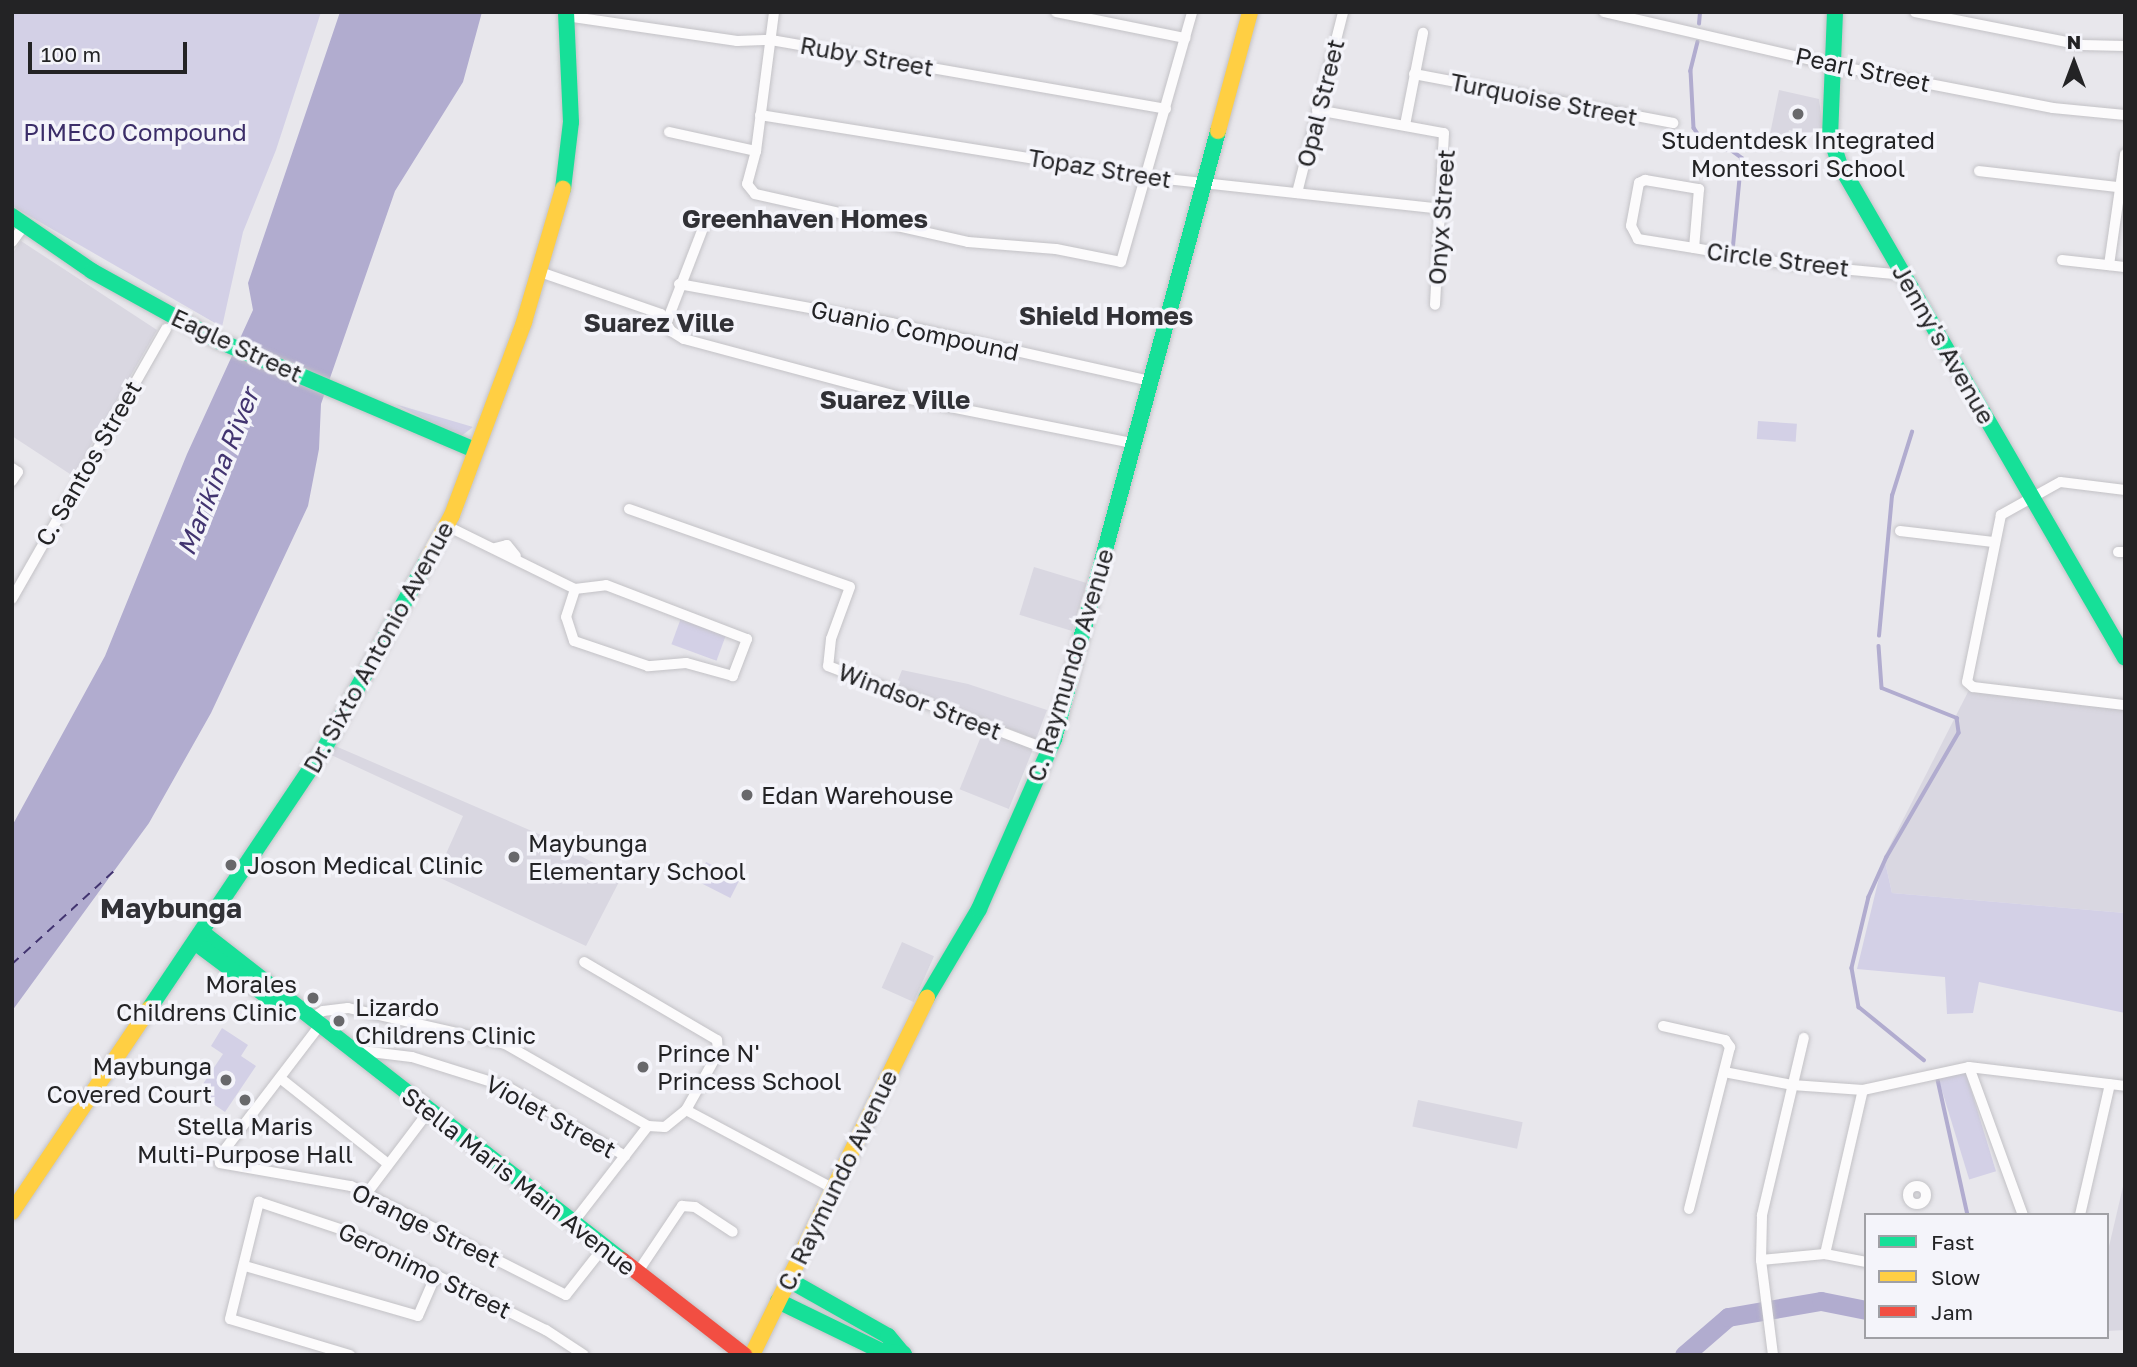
<!DOCTYPE html>
<style>
body{margin:0}
#map{position:relative;width:2137px;height:1367px;overflow:hidden;background:#e8e7ec;font-family:"Golos Text",sans-serif}
div>[style]{position:absolute}
[style*='--x']{left:calc(var(--x)*1px);top:calc(var(--y)*1px);width:calc(var(--w)*1px);rotate:calc(var(--a)*1deg)}
.built>*{inset:0;background:#d9d7e1;transform-origin:0 0}
.green>*{inset:0;background:#d3d0e6;transform-origin:0 0}
.water>*{inset:0;background:#b1accf}
.stream>*{height:3.5px;margin:-1.75px;padding:0 1.75px;transform-origin:1.75px;border-radius:1.75px;background:#b1accf}
.river>*{height:19px;margin:-9.5px;padding:0 9.5px;transform-origin:9.5px;border-radius:9.5px;background:#b1accf}
.ferry>*{height:2px;margin-top:-1px;transform-origin:0;background:repeating-linear-gradient(90deg,#423470 0 9px,transparent 0 16px)}
.roads{filter:drop-shadow(0 0 2px #c3c2c6) drop-shadow(0 0 2px #c3c2c6)}
.street>*{height:10px;margin:-5px;padding:0 5px;transform-origin:5px;border-radius:5px;background:#fcfbfc}
.street>.ring{margin:-5px;padding:0;box-sizing:content-box;background:none;border:10px solid #fcfbfc;border-radius:50%}
.fast>*{height:16px;margin:-8px;padding:0 8px;transform-origin:8px;border-radius:8px;background:#16e098}
.slow>*{height:16px;margin:-8px;padding:0 8px;transform-origin:8px;border-radius:8px;background:#ffcf43}
.jam>*{height:16px;margin:-8px;padding:0 8px;transform-origin:8px;border-radius:8px;background:#f24e42}
.dots>*{width:19px;height:19px;translate:-50% -50%;box-sizing:border-box;border:4px solid #f4f4fa;border-radius:50%}
span{translate:-50% -50%;white-space:nowrap;text-align:center;line-height:1.15;-webkit-text-stroke:7px #f4f4fa;paint-order:stroke}
.street-label{font-size:24px;color:#232325}
.park-label{font-size:24px;color:#3b2d68}
.poi-label{font-size:24px;color:#232325}
.left{translate:0 -50%;text-align:left}
.right{translate:-100% -50%;text-align:right}
.neighbourhood-label{font-size:26px;color:#313136;font-weight:700}
.water-label{font-size:26px;color:#423470;font-style:italic}
.quarter-label{font-size:28px;color:#313136;font-weight:700}
.frame{position:absolute;inset:0;border:14px solid #232325;pointer-events:none}
.legend{position:absolute;left:1864px;top:1213px;width:245px;height:126px;box-sizing:border-box;background:#f4f4fa;border:2px solid #a0a0a5;margin:0;padding:9px 12px;list-style:none;font-size:21px;color:#232325}
.legend li{display:flex;align-items:center;gap:14px;height:35px}
.legend b{width:35px;border:2px solid #a0a0a5}
.north{position:absolute;left:2039px;top:28px;width:70px;height:70px;-webkit-text-stroke:5px #f4f4fa;paint-order:stroke;rotate:0deg;font-size:19px;font-weight:700;line-height:28px;text-align:center;color:#232325}
.north::after{content:'';display:block;margin:auto;width:24px;height:32px;background:#232325;clip-path:polygon(50% 0,100% 100%,50% 72%,0 100%)}
.scale{position:absolute;left:28px;top:42px;width:159px;height:32px;box-sizing:border-box;border:4px solid #232325;border-top:0;padding-left:9px;font-size:21px;line-height:24px;white-space:nowrap;color:#232325;-webkit-text-stroke:5px #f4f4fa;paint-order:stroke}
</style>
<div id="map">
<div class="built">
<div style="clip-path:polygon(1779px 90px,1819px 99px,1824px 137px,1789px 130px,1786px 142px,1769px 139px)"></div>
<div style="clip-path:polygon(21px 241px,157px 330px,73px 476px,12px 436px,12px 254px)"></div>
<div style="left:1034px;top:567px;width:55px;height:50px;rotate:17deg"></div>
<div style="clip-path:polygon(902px 670px,968px 684px,1047px 710px,1036px 739px,896px 685px)"></div>
<div style="clip-path:polygon(1970px 688px,2125px 707px,2125px 913px,1892px 893px,1884px 857px)"></div>
<div style="left:984px;top:729px;width:53px;height:65px;rotate:22deg"></div>
<div style="clip-path:polygon(333px 745px,548px 838px,621px 878px,586px 946px,436px 876px,463px 816px,329px 754px)"></div>
<div style="left:902px;top:942px;width:35px;height:50px;rotate:24deg"></div>
<div style="left:1418px;top:1100px;width:107px;height:27px;rotate:12deg"></div>
<div style="clip-path:polygon(2125px 1178px,2125px 1330px,2107px 1331px,2107px 1255px)"></div>
</div>
<div class="green">
<div style="clip-path:polygon(12px 12px,321px 12px,276px 150px,243px 232px,222px 327px,12px 206px)"></div>
<div style="clip-path:polygon(395px 404px,473px 427px,460px 437px)"></div>
<div style="left:1758px;top:421px;width:39px;height:18px;rotate:4deg"></div>
<div style="left:681px;top:618px;width:48px;height:28px;rotate:20deg"></div>
<div style="clip-path:polygon(1884px 857px,1892px 893px,2125px 913px,2125px 1013px,1979px 982px,1973px 1013px,1947px 1014px,1945px 977px,1857px 969px)"></div>
<div style="left:706px;top:862px;width:38px;height:21px;rotate:27deg"></div>
<div style="clip-path:polygon(222px 1028px,248px 1045px,241px 1056px,256px 1066px,225px 1112px,197px 1093px,223px 1054px,211px 1046px)"></div>
<div style="left:1965px;top:1070px;width:106px;height:28px;rotate:73deg"></div>
</div>
<div class="water">
<div style="clip-path:polygon(340px 12px,482px 12px,463px 82px,395px 191px,321px 404px,319px 449px,308px 506px,211px 713px,149px 823px,12px 1011px,12px 826px,105px 656px,187px 454px,253px 310px,248px 283px)"></div>
</div>
<div class="stream">
<div style="--x:1699;--y:24;--w:12;--a:-85"></div>
<div style="--x:1698;--y:42;--w:30;--a:104"></div>
<div style="--x:1691;--y:71;--w:57;--a:87"></div>
<div style="--x:1694;--y:128;--w:22;--a:56"></div>
<div style="--x:1706;--y:146;--w:25;--a:9"></div>
<div style="--x:1731;--y:150;--w:14;--a:36"></div>
<div style="--x:1742;--y:158;--w:93;--a:95.5"></div>
<div style="--x:1879;--y:636;--w:141;--a:-84.7"></div>
<div style="--x:1892;--y:496;--w:67;--a:-72.6"></div>
<div style="--x:1879;--y:646;--w:42;--a:85.9"></div>
<div style="--x:1882;--y:688;--w:81;--a:21.8"></div>
<div style="--x:1957;--y:718;--w:15;--a:82"></div>
<div style="--x:1959;--y:733;--w:143;--a:120.1"></div>
<div style="--x:1887;--y:857;--w:44;--a:114.2"></div>
<div style="--x:1869;--y:897;--w:73;--a:103.5"></div>
<div style="--x:1852;--y:968;--w:40;--a:80"></div>
<div style="--x:1859;--y:1007;--w:84;--a:39.2"></div>
<div style="--x:1938;--y:1080;--w:138;--a:77.5"></div>
</div>
<div class="river">
<div style="--x:1684;--y:1355;--w:58;--a:-40.8"></div>
<div style="--x:1728;--y:1317;--w:94;--a:-9.8"></div>
<div style="--x:1821;--y:1301;--w:46;--a:11.3"></div>
</div>
<div class="ferry">
<div style="--x:12;--y:964;--w:138;--a:-42.4"></div>
</div>
<div class="roads">
<div class="street">
<div style="--x:1056;--y:12;--w:132;--a:11.4"></div>
<div style="--x:1604;--y:12;--w:244;--a:13"></div>
<div style="--x:1842;--y:67;--w:215;--a:11"></div>
<div style="--x:2053;--y:108;--w:72;--a:5.6"></div>
<div style="--x:1915;--y:12;--w:170;--a:11.2"></div>
<div style="--x:2082;--y:45;--w:43;--a:1.3"></div>
<div style="--x:566;--y:16;--w:173;--a:8.3"></div>
<div style="--x:737;--y:41;--w:34;--a:-2"></div>
<div style="--x:771;--y:40;--w:401;--a:9.9"></div>
<div style="--x:1414;--y:74;--w:264;--a:10.7"></div>
<div style="--x:1317;--y:110;--w:129;--a:10.3"></div>
<div style="--x:1444;--y:133;--w:172;--a:93"></div>
<div style="--x:760;--y:115;--w:393;--a:9.1"></div>
<div style="--x:1148;--y:177;--w:296;--a:6.2"></div>
<div style="--x:1405;--y:125;--w:94;--a:-78.9"></div>
<div style="--x:669;--y:132;--w:89;--a:12.3"></div>
<div style="--x:756;--y:151;--w:140;--a:-82.6"></div>
<div style="--x:756;--y:151;--w:34;--a:105"></div>
<div style="--x:747;--y:184;--w:13;--a:51"></div>
<div style="--x:755;--y:194;--w:218;--a:12.7"></div>
<div style="--x:968;--y:242;--w:88;--a:4.5"></div>
<div style="--x:1056;--y:249;--w:66;--a:11.3"></div>
<div style="--x:1121;--y:262;--w:260;--a:-74.1"></div>
<div style="--x:1979;--y:171;--w:147;--a:6.6"></div>
<div style="--x:1297;--y:193;--w:187;--a:-75.7"></div>
<div style="--x:12;--y:242;--w:22;--a:-54"></div>
<div style="--x:1694;--y:248;--w:57;--a:-170.9"></div>
<div style="--x:1638;--y:239;--w:15;--a:-118"></div>
<div style="--x:1631;--y:226;--w:44;--a:-79.5"></div>
<div style="--x:1639;--y:183;--w:7;--a:-27"></div>
<div style="--x:1645;--y:180;--w:55;--a:9.5"></div>
<div style="--x:1699;--y:189;--w:59;--a:94.8"></div>
<div style="--x:1694;--y:248;--w:95;--a:9.7"></div>
<div style="--x:1788;--y:264;--w:117;--a:5.4"></div>
<div style="--x:2062;--y:260;--w:63;--a:6.3"></div>
<div style="--x:2109;--y:265;--w:112;--a:-81.8"></div>
<div style="--x:540;--y:272;--w:128;--a:19.1"></div>
<div style="--x:661;--y:314;--w:20;--a:60"></div>
<div style="--x:671;--y:331;--w:15;--a:32"></div>
<div style="--x:684;--y:339;--w:224;--a:15"></div>
<div style="--x:900;--y:397;--w:237;--a:11.2"></div>
<div style="--x:679;--y:284;--w:216;--a:10.4"></div>
<div style="--x:891;--y:323;--w:265;--a:12.6"></div>
<div style="--x:666;--y:324;--w:103;--a:-68.9"></div>
<div style="--x:12;--y:468;--w:7;--a:34"></div>
<div style="--x:18;--y:472;--w:11;--a:124"></div>
<div style="--x:2125;--y:490;--w:65;--a:-173"></div>
<div style="--x:2060;--y:482;--w:68;--a:150.8"></div>
<div style="--x:2001;--y:515;--w:170;--a:101.5"></div>
<div style="--x:1967;--y:682;--w:8;--a:40"></div>
<div style="--x:1973;--y:687;--w:153;--a:6.8"></div>
<div style="--x:629;--y:509;--w:234;--a:19.4"></div>
<div style="--x:850;--y:587;--w:55;--a:110.1"></div>
<div style="--x:831;--y:639;--w:27;--a:96"></div>
<div style="--x:828;--y:666;--w:236;--a:20.8"></div>
<div style="--x:447;--y:526;--w:143;--a:26.2"></div>
<div style="--x:575;--y:589;--w:31;--a:-7"></div>
<div style="--x:606;--y:585;--w:151;--a:21"></div>
<div style="--x:747;--y:639;--w:40;--a:111"></div>
<div style="--x:733;--y:676;--w:49;--a:-164.5"></div>
<div style="--x:686;--y:663;--w:38;--a:175"></div>
<div style="--x:648;--y:666;--w:78;--a:-161.3"></div>
<div style="--x:574;--y:641;--w:25;--a:-108"></div>
<div style="--x:566;--y:617;--w:29;--a:-72"></div>
<div style="--x:1900;--y:531;--w:94;--a:6.7"></div>
<div style="--x:495;--y:548;--w:12;--a:-14"></div>
<div style="--x:507;--y:545;--w:14;--a:51"></div>
<div style="--x:2118;--y:552;--w:7;--a:0"></div>
<div style="--x:12;--y:599;--w:311;--a:-60.3"></div>
<div style="--x:311;--y:1018;--w:14;--a:-30"></div>
<div style="--x:323;--y:1011;--w:25;--a:-7"></div>
<div style="--x:348;--y:1008;--w:161;--a:12.9"></div>
<div style="--x:505;--y:1044;--w:165;--a:29.8"></div>
<div style="--x:648;--y:1126;--w:17;--a:3"></div>
<div style="--x:665;--y:1127;--w:27;--a:-39"></div>
<div style="--x:686;--y:1110;--w:65;--a:-60.7"></div>
<div style="--x:718;--y:1053;--w:13;--a:-94"></div>
<div style="--x:717;--y:1040;--w:154;--a:-149.6"></div>
<div style="--x:320;--y:1025;--w:166;--a:127.4"></div>
<div style="--x:219;--y:1157;--w:6;--a:81"></div>
<div style="--x:220;--y:1163;--w:133;--a:10"></div>
<div style="--x:351;--y:1186;--w:241;--a:26.9"></div>
<div style="--x:566;--y:1295;--w:60;--a:-51.8"></div>
<div style="--x:1663;--y:1026;--w:64;--a:12.7"></div>
<div style="--x:1725;--y:1040;--w:9;--a:54"></div>
<div style="--x:1730;--y:1047;--w:167;--a:104.2"></div>
<div style="--x:354;--y:1050;--w:58;--a:6.9"></div>
<div style="--x:412;--y:1057;--w:101;--a:17.4"></div>
<div style="--x:508;--y:1087;--w:136;--a:30.5"></div>
<div style="--x:1969;--y:1067;--w:158;--a:70"></div>
<div style="--x:1724;--y:1072;--w:69;--a:10.8"></div>
<div style="--x:1792;--y:1085;--w:71;--a:4"></div>
<div style="--x:1863;--y:1090;--w:108;--a:-12.2"></div>
<div style="--x:1969;--y:1067;--w:157;--a:6.9"></div>
<div style="--x:280;--y:1078;--w:138;--a:38.5"></div>
<div style="--x:686;--y:1110;--w:170;--a:28.1"></div>
<div class="ring" style="left:1908px;top:1186px;width:8px;height:8px"></div>
<div style="--x:367;--y:1193;--w:103;--a:-52.9"></div>
<div style="--x:2080;--y:1215;--w:134;--a:-77.1"></div>
<div style="--x:572;--y:1224;--w:124;--a:-52.2"></div>
<div style="--x:1825;--y:1254;--w:168;--a:-77"></div>
<div style="--x:1761;--y:1260;--w:64;--a:-5.4"></div>
<div style="--x:1825;--y:1254;--w:42;--a:11"></div>
<div style="--x:245;--y:1266;--w:180;--a:16.1"></div>
<div style="--x:418;--y:1316;--w:43;--a:-66.4"></div>
<div style="--x:637;--y:1273;--w:81;--a:-56.1"></div>
<div style="--x:682;--y:1206;--w:13;--a:4"></div>
<div style="--x:695;--y:1207;--w:45;--a:33.3"></div>
<div style="--x:350;--y:1355;--w:125;--a:-163.3"></div>
<div style="--x:230;--y:1319;--w:121;--a:-76.1"></div>
<div style="--x:259;--y:1202;--w:98;--a:18.4"></div>
<div style="--x:352;--y:1233;--w:217;--a:26.6"></div>
<div style="--x:546;--y:1330;--w:45;--a:33.3"></div>
<div style="--x:1773;--y:1355;--w:96;--a:-97.2"></div>
<div style="--x:1761;--y:1260;--w:45;--a:-88.7"></div>
<div style="--x:1762;--y:1215;--w:182;--a:-76.7"></div>
</div>
<div class="fast">
<div style="--x:1835;--y:12;--w:123;--a:92.3"></div>
<div style="--x:1830;--y:135;--w:32;--a:72"></div>
<div style="--x:1840;--y:165;--w:569;--a:59.97"></div>
<div style="--x:563;--y:189;--w:67;--a:-83.2"></div>
<div style="--x:571;--y:122;--w:110;--a:-92.6"></div>
<div style="--x:12;--y:216;--w:97;--a:34.5"></div>
<div style="--x:92;--y:271;--w:145;--a:28.9"></div>
<div style="--x:219;--y:341;--w:278;--a:23.1"></div>
<div style="--x:203;--y:933;--w:531;--a:37.97"></div>
<div style="--x:196;--y:943;--w:104;--a:36.8"></div>
<div style="--x:279;--y:1005;--w:16;--a:4"></div>
<div style="--x:927;--y:997;--w:102;--a:-59.4"></div>
<div style="--x:979;--y:909;--w:186;--a:-66.2"></div>
<div style="--x:1054;--y:739;--w:630;--a:-74.9"></div>
<div style="--x:149;--y:1009;--w:313;--a:-56.1"></div>
<div style="--x:324;--y:749;--w:217;--a:-61.3"></div>
<div style="--x:789;--y:1280;--w:114;--a:29.5"></div>
<div style="--x:888;--y:1336;--w:25;--a:50"></div>
<div style="--x:778;--y:1301;--w:114;--a:25.9"></div>
<div style="--x:881;--y:1351;--w:23;--a:7"></div>
</div>
<div class="slow">
<div style="--x:1218;--y:131;--w:123;--a:-74.9"></div>
<div style="--x:428;--y:559;--w:50;--a:-61.4"></div>
<div style="--x:452;--y:515;--w:206;--a:-69.5"></div>
<div style="--x:524;--y:322;--w:139;--a:-73.7"></div>
<div style="--x:12;--y:1212;--w:245;--a:-56"></div>
<div style="--x:752;--y:1355;--w:398;--a:-63.9"></div>
</div>
<div class="jam">
<div style="--x:622;--y:1260;--w:155;--a:37.9"></div>
</div>
</div>
<div class="dots">
<div style="left:1798px;top:114px;background:#68686b"></div>
<div style="left:747px;top:795px;background:#68686b"></div>
<div style="left:514px;top:857px;background:#68686b"></div>
<div style="left:231px;top:865px;background:#68686b"></div>
<div style="left:313px;top:998px;background:#68686b"></div>
<div style="left:339px;top:1021px;background:#68686b"></div>
<div style="left:643px;top:1067px;background:#68686b"></div>
<div style="left:226px;top:1080px;background:#68686b"></div>
<div style="left:245px;top:1100px;background:#68686b"></div>
</div>
<div class="street-label">
<span style="left:867px;top:56px;rotate:10deg">Ruby Street</span>
<span style="left:1863px;top:69px;rotate:12deg">Pearl Street</span>
<span style="left:1544px;top:99px;rotate:11deg">Turquoise Street</span>
<span style="left:1320px;top:103px;rotate:-76deg">Opal Street</span>
<span style="left:1100px;top:168px;rotate:9deg">Topaz Street</span>
<span style="left:1441px;top:217px;rotate:-86deg">Onyx Street</span>
<span style="left:1778px;top:259px;rotate:7deg">Circle Street</span>
<span style="left:915px;top:330px;rotate:12deg">Guanio Compound</span>
<span style="left:1944px;top:344px;rotate:60deg">Jenny's Avenue</span>
<span style="left:237px;top:345px;rotate:25deg">Eagle Street</span>
<span style="left:88px;top:463px;rotate:-60deg">C. Santos Street</span>
<span style="left:378px;top:647px;rotate:-61deg">Dr. Sixto Antonio Avenue</span>
<span style="left:1070px;top:665px;rotate:-73deg">C. Raymundo Avenue</span>
<span style="left:920px;top:701px;rotate:21deg">Windsor Street</span>
<span style="left:551px;top:1116px;rotate:29deg">Violet Street</span>
<span style="left:837px;top:1180px;rotate:-64deg">C. Raymundo Avenue</span>
<span style="left:519px;top:1181px;rotate:38deg">Stella Maris Main Avenue</span>
<span style="left:426px;top:1225px;rotate:26deg">Orange Street</span>
<span style="left:425px;top:1270px;rotate:26deg">Geronimo Street</span>
</div>
<div class="park-label">
<span style="left:135px;top:132px">PIMECO Compound</span>
</div>
<div class="poi-label">
<span style="left:1798px;top:154px">Studentdesk Integrated<br>Montessori School</span>
<span class="left" style="left:761px;top:795px">Edan Warehouse</span>
<span class="left" style="left:528px;top:857px">Maybunga<br>Elementary School</span>
<span class="left" style="left:247px;top:865px">Joson Medical Clinic</span>
<span class="right" style="left:297px;top:998px">Morales<br>Childrens Clinic</span>
<span class="left" style="left:355px;top:1021px">Lizardo<br>Childrens Clinic</span>
<span class="left" style="left:657px;top:1067px">Prince N'<br>Princess School</span>
<span class="right" style="left:212px;top:1080px">Maybunga<br>Covered Court</span>
<span style="left:245px;top:1140px">Stella Maris<br>Multi-Purpose Hall</span>
</div>
<div class="neighbourhood-label">
<span style="left:805px;top:219px">Greenhaven Homes</span>
<span style="left:1106px;top:316px">Shield Homes</span>
<span style="left:659px;top:323px">Suarez Ville</span>
<span style="left:895px;top:400px">Suarez Ville</span>
</div>
<div class="water-label">
<span style="left:218px;top:472px;rotate:-68deg">Marikina River</span>
</div>
<div class="quarter-label">
<span style="left:171px;top:908px">Maybunga</span>
</div>
<div class="frame"></div>
<ul class="legend">
<li><b style="height:9px;background:#16e098"></b>Fast</li>
<li><b style="height:9px;background:#ffcf43"></b>Slow</li>
<li><b style="height:9px;background:#f24e42"></b>Jam</li>
</ul>
<div class="north">N</div>
<div class="scale">100 m</div>
</div>
